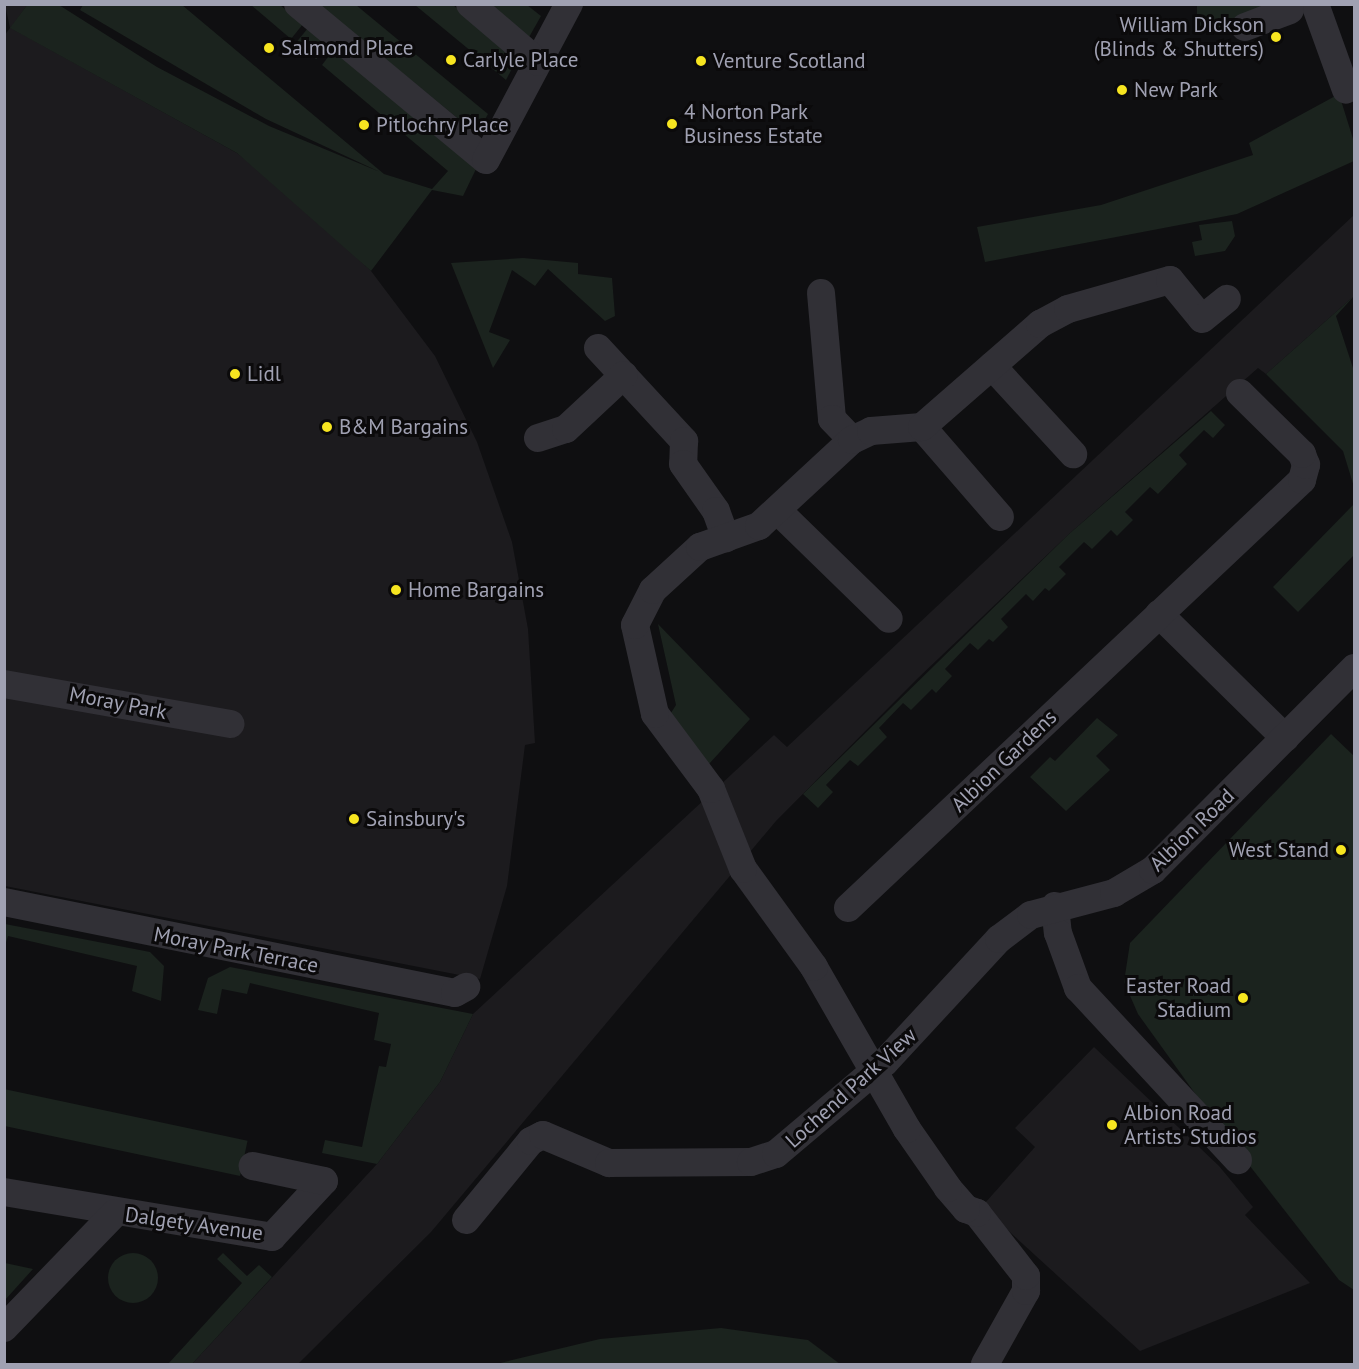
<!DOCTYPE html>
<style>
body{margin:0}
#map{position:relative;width:1359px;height:1369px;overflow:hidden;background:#0f0f11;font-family:"PT Sans",sans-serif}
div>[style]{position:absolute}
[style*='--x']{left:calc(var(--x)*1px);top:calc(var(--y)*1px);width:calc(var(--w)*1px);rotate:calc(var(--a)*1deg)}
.built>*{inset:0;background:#1c1b1e}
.green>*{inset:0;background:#1b231e;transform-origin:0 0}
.round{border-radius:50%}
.minor>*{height:28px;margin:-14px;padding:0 14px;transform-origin:14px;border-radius:14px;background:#313036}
.dots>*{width:16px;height:16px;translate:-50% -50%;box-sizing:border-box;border:3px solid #0b0a0b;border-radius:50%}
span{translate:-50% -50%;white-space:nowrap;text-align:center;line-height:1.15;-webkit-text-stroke:6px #0b0a0b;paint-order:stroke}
.poi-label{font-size:21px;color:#a0a1b2}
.right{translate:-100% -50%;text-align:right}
.left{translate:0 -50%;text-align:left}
.street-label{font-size:21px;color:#a0a1b2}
.frame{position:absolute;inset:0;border:6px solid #a0a1b2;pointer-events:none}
</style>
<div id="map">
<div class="built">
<div style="clip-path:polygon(5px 5px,27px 5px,11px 28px,237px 153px,286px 191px,371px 271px,435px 356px,477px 442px,512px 542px,528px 629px,535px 743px,525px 745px,507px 886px,480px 979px,5px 886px,4px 36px,10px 28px)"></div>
<div style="clip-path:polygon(1354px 215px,1354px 296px,1266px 374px,1258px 368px,1069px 534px,917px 679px,776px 821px,431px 1232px,298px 1364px,192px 1364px,377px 1164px,440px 1082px,473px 1014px,774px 735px,787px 747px)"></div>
<div style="clip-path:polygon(1094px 1047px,1219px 1166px,1253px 1207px,1245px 1215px,1310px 1283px,1140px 1351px,990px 1214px,985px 1203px,1035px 1147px,1015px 1128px)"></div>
</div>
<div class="green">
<div style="clip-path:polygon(27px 5px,59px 5px,157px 67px,269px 126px,380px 172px,266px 119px,80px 10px,83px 5px,182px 5px,384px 174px,432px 189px,448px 171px,322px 65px,334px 49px,477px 167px,463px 196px,432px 190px,371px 271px,237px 153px,10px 28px)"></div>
<div style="clip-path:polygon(251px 5px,280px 5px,303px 24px,291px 39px)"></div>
<div style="clip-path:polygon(319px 5px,356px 5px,488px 114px,477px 134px)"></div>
<div style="clip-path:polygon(415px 5px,453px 5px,517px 59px,506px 80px)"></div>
<div style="clip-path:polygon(488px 5px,527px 5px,541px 16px,528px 39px)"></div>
<div style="clip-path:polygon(1197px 5px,1283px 5px,1214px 32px,1197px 24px)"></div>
<div style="left:308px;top:28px;width:26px;height:19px;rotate:39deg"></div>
<div style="clip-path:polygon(1339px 94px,1354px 142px,1354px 161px,1237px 214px,985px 262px,977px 227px,1101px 205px,1253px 155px,1249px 143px)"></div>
<div style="clip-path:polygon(1232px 221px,1235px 236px,1225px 251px,1195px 256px,1192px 242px,1202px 240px,1199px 225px)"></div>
<div style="clip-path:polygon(523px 258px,578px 263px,578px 274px,612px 278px,615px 316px,605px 321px,548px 269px,535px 286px,512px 270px,489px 332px,510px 340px,493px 368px,451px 263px)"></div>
<div style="clip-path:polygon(1354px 296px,1336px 316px,1354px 371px,1354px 487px,1343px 451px,1266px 374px)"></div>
<div style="clip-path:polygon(1211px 411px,1225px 425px,1213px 438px,1204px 430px,1179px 455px,1187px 464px,1158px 494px,1150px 487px,1125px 512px,1133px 520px,1117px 536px,1111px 530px,1092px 549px,1084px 542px,1059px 567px,1066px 574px,1049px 591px,1045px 588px,1033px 601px,1026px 594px,1001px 619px,1008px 627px,993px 642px,989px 639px,978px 650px,970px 643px,945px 669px,952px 676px,936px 693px,932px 689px,911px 710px,903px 703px,879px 728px,887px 737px,858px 766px,850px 760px,826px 785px,833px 792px,818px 808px,803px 794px,1069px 534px)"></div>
<div style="clip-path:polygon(1354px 504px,1354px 555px,1298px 612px,1273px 587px)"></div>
<div style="clip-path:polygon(658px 624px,750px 719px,709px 764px,669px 716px,676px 705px)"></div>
<div style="clip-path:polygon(1097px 718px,1118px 735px,1096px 756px,1110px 770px,1066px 811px,1030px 777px,1050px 757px,1055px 761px)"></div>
<div style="clip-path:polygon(1331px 734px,1354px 756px,1354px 1290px,1339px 1280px,1217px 1124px,1138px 1014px,1124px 982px,1130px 943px)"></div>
<div style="clip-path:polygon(5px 924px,150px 952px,164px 966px,161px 1001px,132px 991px,137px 966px,8px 936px,5px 946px)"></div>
<div style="clip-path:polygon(230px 967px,473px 1014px,440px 1082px,377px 1164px,322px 1153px,325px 1140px,362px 1147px,379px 1066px,386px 1067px,391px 1044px,374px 1040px,379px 1013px,250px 983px,247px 994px,222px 989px,217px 1014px,198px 1010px,208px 978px)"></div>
<div style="left:4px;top:1089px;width:249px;height:36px;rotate:12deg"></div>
<div class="round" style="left:108px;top:1253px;width:50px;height:50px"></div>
<div style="clip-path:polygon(223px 1253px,247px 1276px,259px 1265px,272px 1277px,192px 1364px,168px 1364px,242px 1283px,217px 1259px)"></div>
<div style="clip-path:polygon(5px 1263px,33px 1269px,5px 1300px,4px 1263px)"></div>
<div style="clip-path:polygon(721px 1328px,808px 1340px,840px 1364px,496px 1364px,600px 1339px)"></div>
</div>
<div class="minor">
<div style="--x:298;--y:4;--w:244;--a:39.7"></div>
<div style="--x:486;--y:160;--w:177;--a:-62"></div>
<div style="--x:470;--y:4;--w:89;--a:40.5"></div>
<div style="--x:1315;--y:4;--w:91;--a:70.2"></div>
<div style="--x:1245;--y:27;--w:48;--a:-20.7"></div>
<div style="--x:821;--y:293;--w:126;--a:85"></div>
<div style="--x:832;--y:419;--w:29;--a:46"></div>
<div style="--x:598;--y:348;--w:127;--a:47.2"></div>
<div style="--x:684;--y:441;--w:23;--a:92"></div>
<div style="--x:683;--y:464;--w:57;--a:54.9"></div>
<div style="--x:716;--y:511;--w:29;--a:70"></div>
<div style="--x:992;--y:366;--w:120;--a:47.4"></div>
<div style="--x:922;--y:427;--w:119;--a:49.1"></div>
<div style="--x:538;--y:438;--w:29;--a:-18"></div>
<div style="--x:566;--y:429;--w:79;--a:-43"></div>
<div style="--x:779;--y:512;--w:153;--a:44.2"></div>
<div style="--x:1159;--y:614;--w:177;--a:44.5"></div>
<div style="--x:4;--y:684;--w:230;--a:10"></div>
<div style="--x:4;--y:902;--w:460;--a:11.4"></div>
<div style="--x:455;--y:993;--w:13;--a:-29"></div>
<div style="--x:1055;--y:906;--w:27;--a:84"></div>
<div style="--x:1058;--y:933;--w:59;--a:70"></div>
<div style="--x:1078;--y:988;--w:235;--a:47.1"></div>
<div style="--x:848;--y:908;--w:624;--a:-43.31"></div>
<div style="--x:1302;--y:480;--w:16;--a:-75"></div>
<div style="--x:1306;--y:465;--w:12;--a:-110"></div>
<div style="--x:1302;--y:454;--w:87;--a:-135.5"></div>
<div style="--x:4;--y:1192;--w:272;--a:9.5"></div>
<div style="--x:272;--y:1237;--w:76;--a:-47.1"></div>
<div style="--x:324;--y:1181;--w:73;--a:-168.1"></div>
<div style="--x:466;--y:1220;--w:102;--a:-50.6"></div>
<div style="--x:531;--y:1141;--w:13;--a:-27"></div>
<div style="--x:543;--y:1135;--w:72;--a:23"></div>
<div style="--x:609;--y:1163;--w:142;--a:-0.4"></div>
<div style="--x:751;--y:1162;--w:26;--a:-18"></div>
<div style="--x:776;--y:1154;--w:143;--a:-40.2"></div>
<div style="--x:885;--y:1062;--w:168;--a:-47.2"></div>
<div style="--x:999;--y:939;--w:40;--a:-37"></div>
<div style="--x:1031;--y:915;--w:86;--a:-14.8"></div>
<div style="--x:1114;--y:893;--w:45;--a:-30.5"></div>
<div style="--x:1153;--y:870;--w:285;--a:-45.1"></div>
<div style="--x:4;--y:1328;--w:160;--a:-46"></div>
<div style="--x:985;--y:1364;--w:84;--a:-60.7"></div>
<div style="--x:1026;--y:1291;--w:15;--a:-90"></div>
<div style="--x:1026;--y:1276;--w:80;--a:-127.9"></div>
<div style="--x:977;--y:1213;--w:12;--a:-160"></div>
<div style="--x:966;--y:1209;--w:28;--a:-131"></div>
<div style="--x:948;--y:1188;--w:72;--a:-124.8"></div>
<div style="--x:907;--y:1129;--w:187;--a:-119.9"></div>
<div style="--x:814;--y:967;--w:121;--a:-125.9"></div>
<div style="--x:743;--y:869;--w:86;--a:-111.8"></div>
<div style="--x:711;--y:789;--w:94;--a:-126.7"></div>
<div style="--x:655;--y:714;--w:91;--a:-102.7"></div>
<div style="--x:635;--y:625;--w:39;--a:-63"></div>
<div style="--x:653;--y:590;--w:64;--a:-42.5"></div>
<div style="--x:700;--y:547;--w:63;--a:-19.6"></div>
<div style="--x:759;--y:526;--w:127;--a:-42.8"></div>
<div style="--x:852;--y:440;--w:21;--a:-25"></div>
<div style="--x:871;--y:431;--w:51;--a:-4.5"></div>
<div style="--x:922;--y:427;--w:157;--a:-41.1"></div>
<div style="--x:1040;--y:324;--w:32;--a:-28"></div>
<div style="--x:1068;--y:309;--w:106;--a:-15.9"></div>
<div style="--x:1170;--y:280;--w:50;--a:50.6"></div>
<div style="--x:1202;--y:319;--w:32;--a:-39"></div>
</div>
<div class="dots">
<div style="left:1276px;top:37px;background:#f7e520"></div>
<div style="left:269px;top:48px;background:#f7e520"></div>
<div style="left:451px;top:60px;background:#f7e520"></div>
<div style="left:701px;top:61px;background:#f7e520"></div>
<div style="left:1122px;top:90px;background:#f7e520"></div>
<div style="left:672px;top:124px;background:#f7e520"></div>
<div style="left:364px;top:125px;background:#f7e520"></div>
<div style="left:235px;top:374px;background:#f7e520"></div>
<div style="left:327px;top:427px;background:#f7e520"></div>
<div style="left:396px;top:590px;background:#f7e520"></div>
<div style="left:354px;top:819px;background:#f7e520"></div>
<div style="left:1341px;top:850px;background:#f7e520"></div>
<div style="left:1243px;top:998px;background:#f7e520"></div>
<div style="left:1112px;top:1125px;background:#f7e520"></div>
</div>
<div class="poi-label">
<span class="right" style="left:1264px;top:37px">William Dickson<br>(Blinds &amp; Shutters)</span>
<span class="left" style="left:281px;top:48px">Salmond Place</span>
<span class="left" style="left:463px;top:60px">Carlyle Place</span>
<span class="left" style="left:713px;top:61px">Venture Scotland</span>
<span class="left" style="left:1134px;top:90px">New Park</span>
<span class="left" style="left:684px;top:124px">4 Norton Park<br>Business Estate</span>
<span class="left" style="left:376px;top:125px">Pitlochry Place</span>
<span class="left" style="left:247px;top:374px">Lidl</span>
<span class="left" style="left:339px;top:427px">B&amp;M Bargains</span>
<span class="left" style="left:408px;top:590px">Home Bargains</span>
<span class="left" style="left:366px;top:819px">Sainsbury's</span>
<span class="right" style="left:1329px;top:850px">West Stand</span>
<span class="right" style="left:1231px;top:998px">Easter Road<br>Stadium</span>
<span class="left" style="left:1124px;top:1125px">Albion Road<br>Artists' Studios</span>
</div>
<div class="street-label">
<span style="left:118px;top:703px;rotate:11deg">Moray Park</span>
<span style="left:1004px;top:761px;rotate:-44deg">Albion Gardens</span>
<span style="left:1192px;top:830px;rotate:-44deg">Albion Road</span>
<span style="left:236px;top:950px;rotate:11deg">Moray Park Terrace</span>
<span style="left:851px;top:1088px;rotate:-42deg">Lochend Park View</span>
<span style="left:194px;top:1224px;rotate:8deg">Dalgety Avenue</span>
</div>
<div class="frame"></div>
</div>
